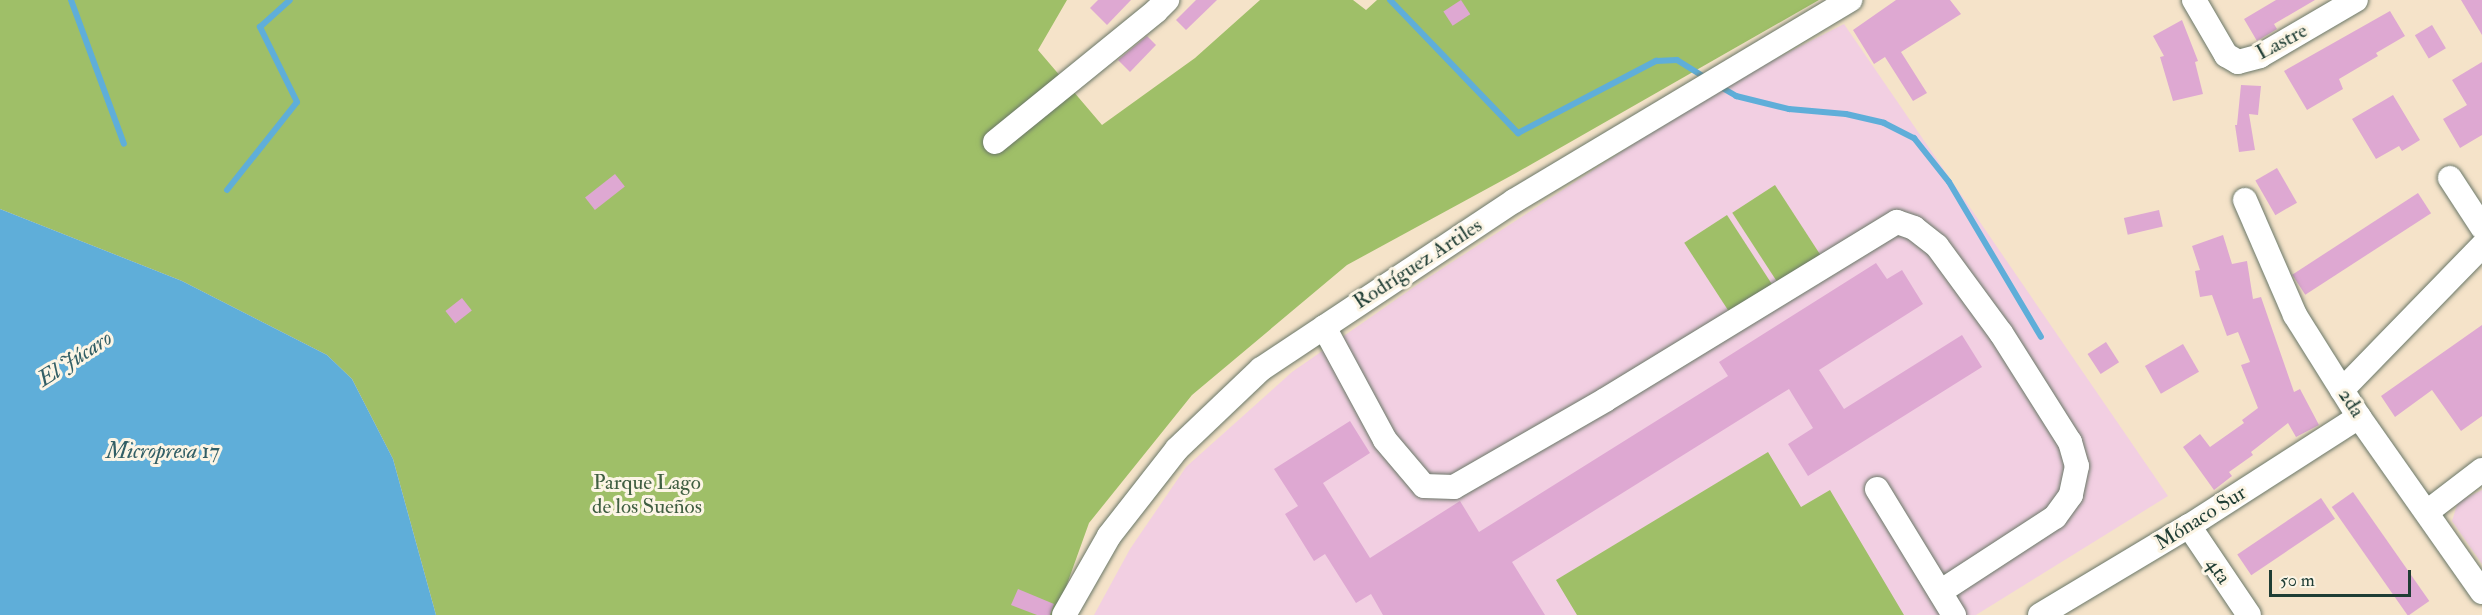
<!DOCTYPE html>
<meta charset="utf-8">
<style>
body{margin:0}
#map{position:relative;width:2482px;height:615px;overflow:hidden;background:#f5e3c9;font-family:"IM FELL Double Pica",serif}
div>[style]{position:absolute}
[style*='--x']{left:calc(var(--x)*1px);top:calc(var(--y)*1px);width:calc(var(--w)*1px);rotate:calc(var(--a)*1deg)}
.built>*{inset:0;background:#f2cfe2}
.green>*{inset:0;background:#9fbf68;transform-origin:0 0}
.water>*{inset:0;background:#5faed9}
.stream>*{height:6px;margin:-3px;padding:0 3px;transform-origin:3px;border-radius:3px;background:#5faed9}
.building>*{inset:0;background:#dea8d2;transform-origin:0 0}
.roads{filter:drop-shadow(0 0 2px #6a7768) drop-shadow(0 0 2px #6a7768)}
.minor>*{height:24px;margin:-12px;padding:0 12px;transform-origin:12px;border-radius:12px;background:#fff}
span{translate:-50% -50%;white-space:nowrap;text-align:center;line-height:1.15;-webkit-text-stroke:6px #fcf5e5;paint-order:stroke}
.street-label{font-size:21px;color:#1f3d34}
.park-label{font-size:21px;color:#3f5e41}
.water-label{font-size:22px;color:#325f66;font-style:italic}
.scale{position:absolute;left:2269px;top:570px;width:142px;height:27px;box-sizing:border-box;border:3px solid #1f3d34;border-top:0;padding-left:8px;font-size:18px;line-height:21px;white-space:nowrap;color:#1f3d34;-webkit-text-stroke:4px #fcf5e5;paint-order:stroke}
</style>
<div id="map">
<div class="built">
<div style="clip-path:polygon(1844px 24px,2168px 496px,1976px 615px,1094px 615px,1130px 549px,1186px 467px,1292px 372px,1414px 287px,1722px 86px)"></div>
<div style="clip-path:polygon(2482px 490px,2482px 564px,2452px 521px,2458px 502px)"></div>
</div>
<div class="green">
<div style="clip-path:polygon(0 0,1067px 0,1038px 50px,1102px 125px,1195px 58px,1260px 0,1353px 0,1366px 10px,1377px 0,1819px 0,1516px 173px,1347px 265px,1192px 395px,1089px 523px,1066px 587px,1061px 615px,436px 615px,393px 459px,352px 379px,327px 355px,182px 281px,0 209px)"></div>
<div style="left:1775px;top:185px;width:85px;height:51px;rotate:57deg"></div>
<div style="left:1727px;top:215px;width:85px;height:51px;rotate:57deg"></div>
<div style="clip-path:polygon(1768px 452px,1801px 507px,1830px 490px,1904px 615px,1577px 615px,1556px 580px)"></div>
</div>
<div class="water">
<div style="clip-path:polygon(0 209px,182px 281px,327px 355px,352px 379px,393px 459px,436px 615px,0 615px)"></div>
</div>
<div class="stream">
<div style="--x:71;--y:0;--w:153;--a:69.8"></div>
<div style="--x:1390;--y:0;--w:185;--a:46.1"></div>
<div style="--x:1518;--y:133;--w:156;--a:-27.6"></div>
<div style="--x:1656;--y:61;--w:21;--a:-3"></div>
<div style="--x:1677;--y:60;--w:36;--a:32"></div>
<div style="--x:1719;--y:86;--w:20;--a:30"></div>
<div style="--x:1736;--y:96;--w:55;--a:13.8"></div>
<div style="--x:1789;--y:109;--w:57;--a:5"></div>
<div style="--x:1846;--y:114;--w:39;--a:13"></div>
<div style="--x:1884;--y:123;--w:34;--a:27"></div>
<div style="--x:1914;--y:138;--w:56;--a:51.5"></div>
<div style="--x:1949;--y:182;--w:180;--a:59.3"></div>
<div style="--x:227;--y:190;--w:112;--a:-51.5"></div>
<div style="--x:297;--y:102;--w:84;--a:-116.3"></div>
<div style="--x:260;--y:27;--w:40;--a:-42"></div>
</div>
<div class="building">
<div style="clip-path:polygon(1098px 0,1131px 0,1107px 25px,1090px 8px)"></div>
<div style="clip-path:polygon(1196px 0,1217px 0,1186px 30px,1176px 20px)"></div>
<div style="left:1461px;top:0;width:17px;height:21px;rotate:57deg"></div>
<div style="clip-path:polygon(1896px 0,1950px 0,1961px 14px,1901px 52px,1927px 93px,1913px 101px,1885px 57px,1874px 64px,1853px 30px)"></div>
<div style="clip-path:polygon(2276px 0,2315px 0,2274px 24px,2277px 29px,2257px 41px,2244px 19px)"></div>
<div style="clip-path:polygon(2461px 0,2482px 0,2482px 35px)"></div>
<div style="clip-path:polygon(2390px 11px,2405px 36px,2376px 53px,2378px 56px,2339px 79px,2343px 89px,2307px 110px,2284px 71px)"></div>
<div style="clip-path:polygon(2182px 20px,2198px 61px,2195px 62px,2203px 94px,2173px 101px,2160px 57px,2164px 56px,2153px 36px)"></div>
<div style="left:2432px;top:25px;width:27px;height:20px;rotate:59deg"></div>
<div style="clip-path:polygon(1147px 36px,1156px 45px,1130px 72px,1118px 60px)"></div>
<div style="clip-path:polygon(2482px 62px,2482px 135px,2460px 148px,2443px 119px,2467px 105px,2452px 80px)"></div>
<div style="clip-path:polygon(2241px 85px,2261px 86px,2258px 115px,2249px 114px,2255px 150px,2239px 152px,2235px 125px,2237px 125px)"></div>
<div style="clip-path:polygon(2393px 95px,2420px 140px,2402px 151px,2399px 146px,2376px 159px,2352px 119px)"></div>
<div style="left:2277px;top:168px;width:40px;height:25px;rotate:60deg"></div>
<div style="left:615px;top:174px;width:16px;height:38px;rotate:52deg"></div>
<div style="left:2418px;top:193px;width:24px;height:150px;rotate:57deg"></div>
<div style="left:2159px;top:210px;width:17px;height:36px;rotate:77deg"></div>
<div style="clip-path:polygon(2223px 235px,2232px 264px,2247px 261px,2253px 299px,2261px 297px,2294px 392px,2300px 389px,2319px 425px,2296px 437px,2288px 423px,2251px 452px,2253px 455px,2229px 472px,2232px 476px,2214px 490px,2183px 447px,2200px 434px,2210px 447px,2244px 423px,2242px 420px,2258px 408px,2241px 365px,2250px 362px,2238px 332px,2227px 336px,2212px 295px,2200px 297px,2195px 271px,2200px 270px,2192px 246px)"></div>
<div style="clip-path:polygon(1876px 263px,1887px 279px,1902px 270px,1923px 304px,1819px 370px,1844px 409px,1962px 335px,1982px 367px,1808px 476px,1788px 444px,1813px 428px,1789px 389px,1512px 562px,1545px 615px,1383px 615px,1371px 594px,1356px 603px,1325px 554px,1314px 561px,1285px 514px,1298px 506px,1274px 469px,1350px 421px,1370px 453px,1323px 483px,1370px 558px,1460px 501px,1479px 532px,1728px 376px,1719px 362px)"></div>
<div style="left:462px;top:298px;width:16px;height:21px;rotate:52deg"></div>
<div style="clip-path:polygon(2482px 325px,2482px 416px,2461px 431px,2432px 390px,2395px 417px,2381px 396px)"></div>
<div style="left:2106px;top:342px;width:24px;height:22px;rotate:57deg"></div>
<div style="left:2183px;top:344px;width:32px;height:44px;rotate:60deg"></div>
<div style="left:2353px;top:492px;width:133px;height:26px;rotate:55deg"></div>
<div style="left:2321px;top:498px;width:25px;height:101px;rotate:56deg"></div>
<div style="clip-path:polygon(1018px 589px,1054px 604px,1050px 615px,1037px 615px,1011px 605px)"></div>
</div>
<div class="roads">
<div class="minor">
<div style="--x:2194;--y:0;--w:64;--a:59.8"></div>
<div style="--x:2226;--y:55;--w:14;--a:30"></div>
<div style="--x:2238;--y:62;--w:23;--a:-15"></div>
<div style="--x:2260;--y:56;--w:111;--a:-30.3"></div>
<div style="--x:995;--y:142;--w:208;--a:-39.1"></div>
<div style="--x:1156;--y:11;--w:16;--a:-45"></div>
<div style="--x:2450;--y:178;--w:59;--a:56.9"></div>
<div style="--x:2245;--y:200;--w:125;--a:66.5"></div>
<div style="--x:2295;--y:315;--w:120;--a:57.9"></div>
<div style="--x:2359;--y:417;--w:214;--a:54.9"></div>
<div style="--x:1324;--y:327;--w:128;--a:61.6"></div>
<div style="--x:1385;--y:440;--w:60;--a:49.7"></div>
<div style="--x:1424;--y:486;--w:30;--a:2"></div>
<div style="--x:1454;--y:487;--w:174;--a:-29.9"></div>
<div style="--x:1605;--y:400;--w:342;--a:-31.4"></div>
<div style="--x:1897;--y:222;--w:18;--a:19"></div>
<div style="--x:1914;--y:228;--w:29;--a:38"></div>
<div style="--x:1937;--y:246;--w:108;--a:53.7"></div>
<div style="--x:2001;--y:333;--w:129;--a:57.7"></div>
<div style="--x:2070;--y:442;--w:25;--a:74"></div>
<div style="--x:2077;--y:466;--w:30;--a:102"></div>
<div style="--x:2071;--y:495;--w:27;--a:126"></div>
<div style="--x:2055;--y:517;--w:137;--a:146.9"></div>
<div style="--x:2342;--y:390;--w:201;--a:-45.8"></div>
<div style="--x:1877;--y:489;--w:148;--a:58.6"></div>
<div style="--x:2427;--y:512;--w:69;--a:-37.4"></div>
<div style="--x:2189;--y:526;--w:107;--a:56"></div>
<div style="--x:1064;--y:615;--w:91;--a:-60.3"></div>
<div style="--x:1109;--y:536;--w:110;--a:-52"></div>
<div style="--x:1177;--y:449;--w:116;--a:-43.6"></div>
<div style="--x:1261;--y:369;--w:304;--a:-33.6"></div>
<div style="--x:1514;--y:201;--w:392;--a:-30.9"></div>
<div style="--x:2040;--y:615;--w:174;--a:-30.9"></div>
<div style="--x:2189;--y:526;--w:202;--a:-32.7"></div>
</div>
</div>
<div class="street-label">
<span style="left:2282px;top:42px;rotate:-28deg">Lastre</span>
<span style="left:1418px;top:264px;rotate:-33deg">Rodríguez Artiles</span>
<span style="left:2351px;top:403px;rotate:57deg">2da</span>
<span style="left:2201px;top:518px;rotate:-32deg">Mónaco Sur</span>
<span style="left:2218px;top:571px;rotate:55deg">4ta</span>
</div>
<div class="park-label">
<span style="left:647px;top:495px">Parque Lago<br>de los Sueños</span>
</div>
<div class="water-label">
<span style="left:75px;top:359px;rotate:-33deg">El Júcaro</span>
<span style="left:163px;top:452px">Micropresa 17</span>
</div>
<div class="scale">50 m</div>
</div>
